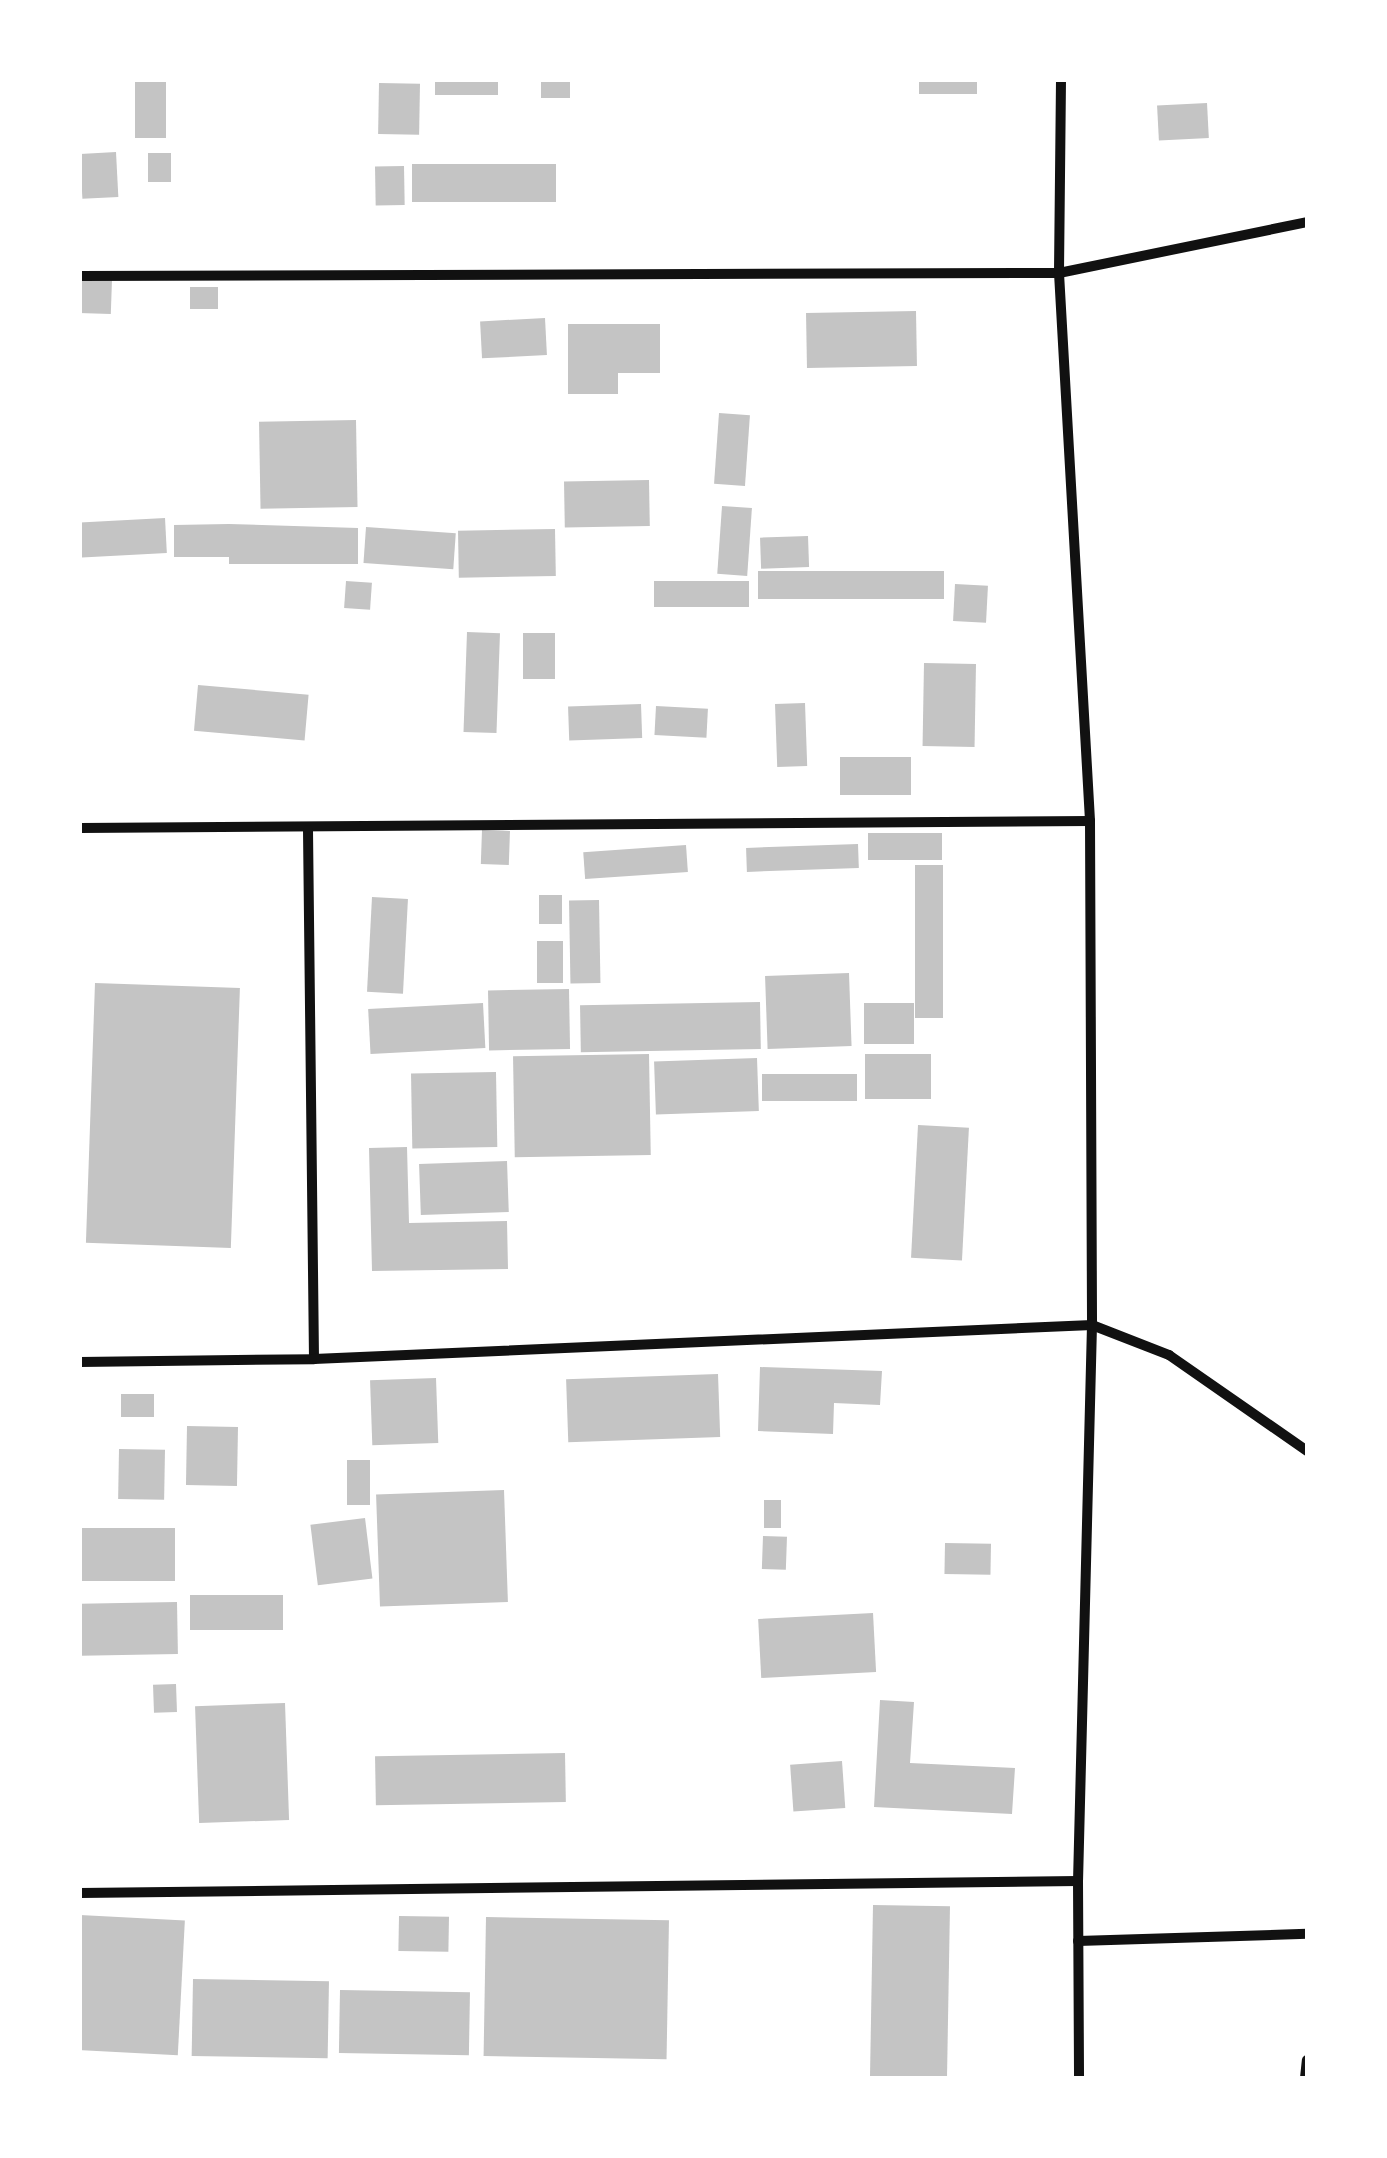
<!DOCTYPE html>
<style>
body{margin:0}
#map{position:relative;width:1387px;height:2158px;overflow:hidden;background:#fff;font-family:Roboto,sans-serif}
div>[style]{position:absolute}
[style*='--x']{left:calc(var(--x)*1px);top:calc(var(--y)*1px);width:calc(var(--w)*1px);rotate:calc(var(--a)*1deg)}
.building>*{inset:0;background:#c4c4c4;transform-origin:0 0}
.minor>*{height:10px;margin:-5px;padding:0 5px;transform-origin:5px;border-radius:5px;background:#111}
span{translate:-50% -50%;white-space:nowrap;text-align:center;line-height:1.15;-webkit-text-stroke:8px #fff;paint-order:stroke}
.frame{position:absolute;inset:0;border:82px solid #fff;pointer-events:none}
</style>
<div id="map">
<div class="building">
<div style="left:135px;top:80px;width:31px;height:58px"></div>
<div style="left:435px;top:80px;width:63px;height:15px"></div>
<div style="left:541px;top:80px;width:29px;height:18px"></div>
<div style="left:919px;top:80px;width:58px;height:14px"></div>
<div style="left:379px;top:83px;width:41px;height:51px;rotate:1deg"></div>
<div style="left:1207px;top:103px;width:35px;height:50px;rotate:87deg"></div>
<div style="left:116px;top:152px;width:45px;height:36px;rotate:87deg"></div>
<div style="left:171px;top:153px;width:29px;height:23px;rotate:90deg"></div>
<div style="left:556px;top:164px;width:38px;height:144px;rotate:90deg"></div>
<div style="left:404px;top:166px;width:39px;height:29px;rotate:89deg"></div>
<div style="left:80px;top:279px;width:32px;height:34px;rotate:2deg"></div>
<div style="left:190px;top:287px;width:28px;height:22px"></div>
<div style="left:916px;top:311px;width:55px;height:110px;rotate:89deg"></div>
<div style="left:545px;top:318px;width:37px;height:65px;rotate:87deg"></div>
<div style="clip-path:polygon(568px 324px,660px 324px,660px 373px,618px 373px,618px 394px,568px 394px)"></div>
<div style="left:719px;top:413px;width:31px;height:71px;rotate:4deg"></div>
<div style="left:356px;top:420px;width:87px;height:97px;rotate:89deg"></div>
<div style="left:649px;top:480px;width:46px;height:85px;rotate:89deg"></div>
<div style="left:722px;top:506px;width:30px;height:68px;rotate:4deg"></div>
<div style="left:165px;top:518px;width:35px;height:85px;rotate:87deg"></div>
<div style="clip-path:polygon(229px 524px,358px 528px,358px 564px,229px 564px,229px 557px,174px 557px,174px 525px)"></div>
<div style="left:366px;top:527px;width:90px;height:36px;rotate:4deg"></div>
<div style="left:555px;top:529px;width:47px;height:97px;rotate:89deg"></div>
<div style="left:808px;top:536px;width:31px;height:48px;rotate:88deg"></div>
<div style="left:944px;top:571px;width:28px;height:186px;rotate:90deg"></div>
<div style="left:346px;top:581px;width:26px;height:27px;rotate:4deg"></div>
<div style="left:749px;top:581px;width:26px;height:95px;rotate:90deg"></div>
<div style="left:955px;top:584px;width:33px;height:37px;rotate:3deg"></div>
<div style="left:467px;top:632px;width:33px;height:100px;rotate:2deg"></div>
<div style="left:523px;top:633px;width:32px;height:46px"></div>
<div style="left:924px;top:663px;width:52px;height:83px;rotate:1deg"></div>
<div style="left:198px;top:685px;width:111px;height:46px;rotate:5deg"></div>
<div style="left:805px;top:703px;width:63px;height:30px;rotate:88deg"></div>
<div style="left:641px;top:704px;width:34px;height:73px;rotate:88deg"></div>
<div style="left:656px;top:706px;width:52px;height:29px;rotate:3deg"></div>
<div style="left:840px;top:757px;width:71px;height:38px"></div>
<div style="left:482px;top:830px;width:28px;height:34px;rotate:2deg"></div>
<div style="left:942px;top:833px;width:27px;height:74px;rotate:90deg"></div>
<div style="left:858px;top:844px;width:24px;height:112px;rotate:88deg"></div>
<div style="left:686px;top:845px;width:27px;height:103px;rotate:86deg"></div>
<div style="left:915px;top:865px;width:28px;height:153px"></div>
<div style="left:562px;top:895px;width:29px;height:23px;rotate:90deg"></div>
<div style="left:372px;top:897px;width:36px;height:95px;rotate:3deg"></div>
<div style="left:599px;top:900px;width:83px;height:30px;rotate:89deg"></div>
<div style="left:537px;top:941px;width:26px;height:42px"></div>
<div style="left:849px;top:973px;width:73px;height:84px;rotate:88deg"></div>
<div style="left:95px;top:983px;width:145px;height:260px;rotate:2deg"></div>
<div style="left:569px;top:989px;width:60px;height:81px;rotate:89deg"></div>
<div style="left:760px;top:1002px;width:47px;height:180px;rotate:89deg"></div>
<div style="left:483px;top:1003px;width:45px;height:115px;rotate:87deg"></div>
<div style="left:864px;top:1003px;width:50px;height:41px"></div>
<div style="left:649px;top:1054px;width:101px;height:136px;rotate:89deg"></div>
<div style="left:865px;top:1054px;width:66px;height:45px"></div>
<div style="left:757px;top:1058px;width:53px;height:103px;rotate:88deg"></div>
<div style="left:496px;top:1072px;width:75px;height:85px;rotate:89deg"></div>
<div style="left:762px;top:1074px;width:95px;height:27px"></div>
<div style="left:918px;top:1125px;width:51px;height:133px;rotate:3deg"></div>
<div style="clip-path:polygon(407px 1147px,409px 1223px,507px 1221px,508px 1269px,372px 1271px,369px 1148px)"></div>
<div style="left:507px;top:1161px;width:51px;height:88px;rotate:88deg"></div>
<div style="clip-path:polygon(760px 1367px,882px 1371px,880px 1405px,834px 1403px,833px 1434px,758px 1431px)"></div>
<div style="left:718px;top:1374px;width:63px;height:152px;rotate:88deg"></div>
<div style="left:436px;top:1378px;width:65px;height:66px;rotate:88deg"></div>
<div style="left:121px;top:1394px;width:33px;height:23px"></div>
<div style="left:187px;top:1426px;width:51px;height:59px;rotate:1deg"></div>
<div style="left:119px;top:1449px;width:46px;height:50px;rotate:1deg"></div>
<div style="left:347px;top:1460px;width:23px;height:45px"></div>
<div style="left:504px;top:1490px;width:112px;height:128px;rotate:88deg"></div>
<div style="left:764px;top:1500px;width:17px;height:28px"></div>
<div style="left:365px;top:1518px;width:61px;height:55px;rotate:83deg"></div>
<div style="left:80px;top:1528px;width:95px;height:53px"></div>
<div style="left:763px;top:1536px;width:24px;height:33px;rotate:2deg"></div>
<div style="left:945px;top:1543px;width:46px;height:31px;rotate:1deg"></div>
<div style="left:283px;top:1595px;width:35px;height:93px;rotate:90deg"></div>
<div style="left:177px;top:1602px;width:52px;height:97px;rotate:89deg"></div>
<div style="left:873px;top:1613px;width:59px;height:115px;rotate:87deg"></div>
<div style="left:176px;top:1684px;width:28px;height:23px;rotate:88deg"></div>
<div style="clip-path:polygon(880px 1700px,914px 1702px,910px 1763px,1015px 1768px,1012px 1814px,874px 1807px)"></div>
<div style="left:285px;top:1703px;width:117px;height:90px;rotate:88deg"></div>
<div style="left:565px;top:1753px;width:49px;height:190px;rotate:89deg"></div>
<div style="left:842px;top:1761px;width:47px;height:52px;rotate:86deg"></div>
<div style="left:873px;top:1905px;width:77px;height:173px;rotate:1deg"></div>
<div style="left:80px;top:1915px;width:105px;height:135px;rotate:3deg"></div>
<div style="left:399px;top:1916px;width:50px;height:35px;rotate:1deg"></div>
<div style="left:486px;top:1917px;width:183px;height:139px;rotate:1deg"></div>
<div style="left:193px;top:1979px;width:136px;height:77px;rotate:1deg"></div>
<div style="left:340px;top:1990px;width:130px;height:63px;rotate:1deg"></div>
</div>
<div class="minor">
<div style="--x:1061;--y:80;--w:193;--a:90.6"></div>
<div style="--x:1059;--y:273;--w:549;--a:86.76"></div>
<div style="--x:1090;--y:821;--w:504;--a:89.77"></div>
<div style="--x:1092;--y:1325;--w:556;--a:91.44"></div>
<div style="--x:1078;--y:1881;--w:197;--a:89.7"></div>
<div style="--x:80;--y:276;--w:979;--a:-0.18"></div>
<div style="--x:1059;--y:273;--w:253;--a:-11.6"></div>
<div style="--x:80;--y:828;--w:1010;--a:-0.4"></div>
<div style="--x:308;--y:830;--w:529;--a:89.35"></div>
<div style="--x:80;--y:1362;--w:234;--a:-0.7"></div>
<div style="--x:314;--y:1359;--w:779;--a:-2.5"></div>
<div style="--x:1092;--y:1325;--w:83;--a:21.3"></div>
<div style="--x:1169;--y:1355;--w:168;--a:34.8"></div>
<div style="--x:80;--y:1893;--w:998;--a:-0.69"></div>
<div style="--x:1078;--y:1941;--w:229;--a:-1.8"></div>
<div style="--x:1305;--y:2078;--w:18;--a:-84"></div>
</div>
<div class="frame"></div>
</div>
